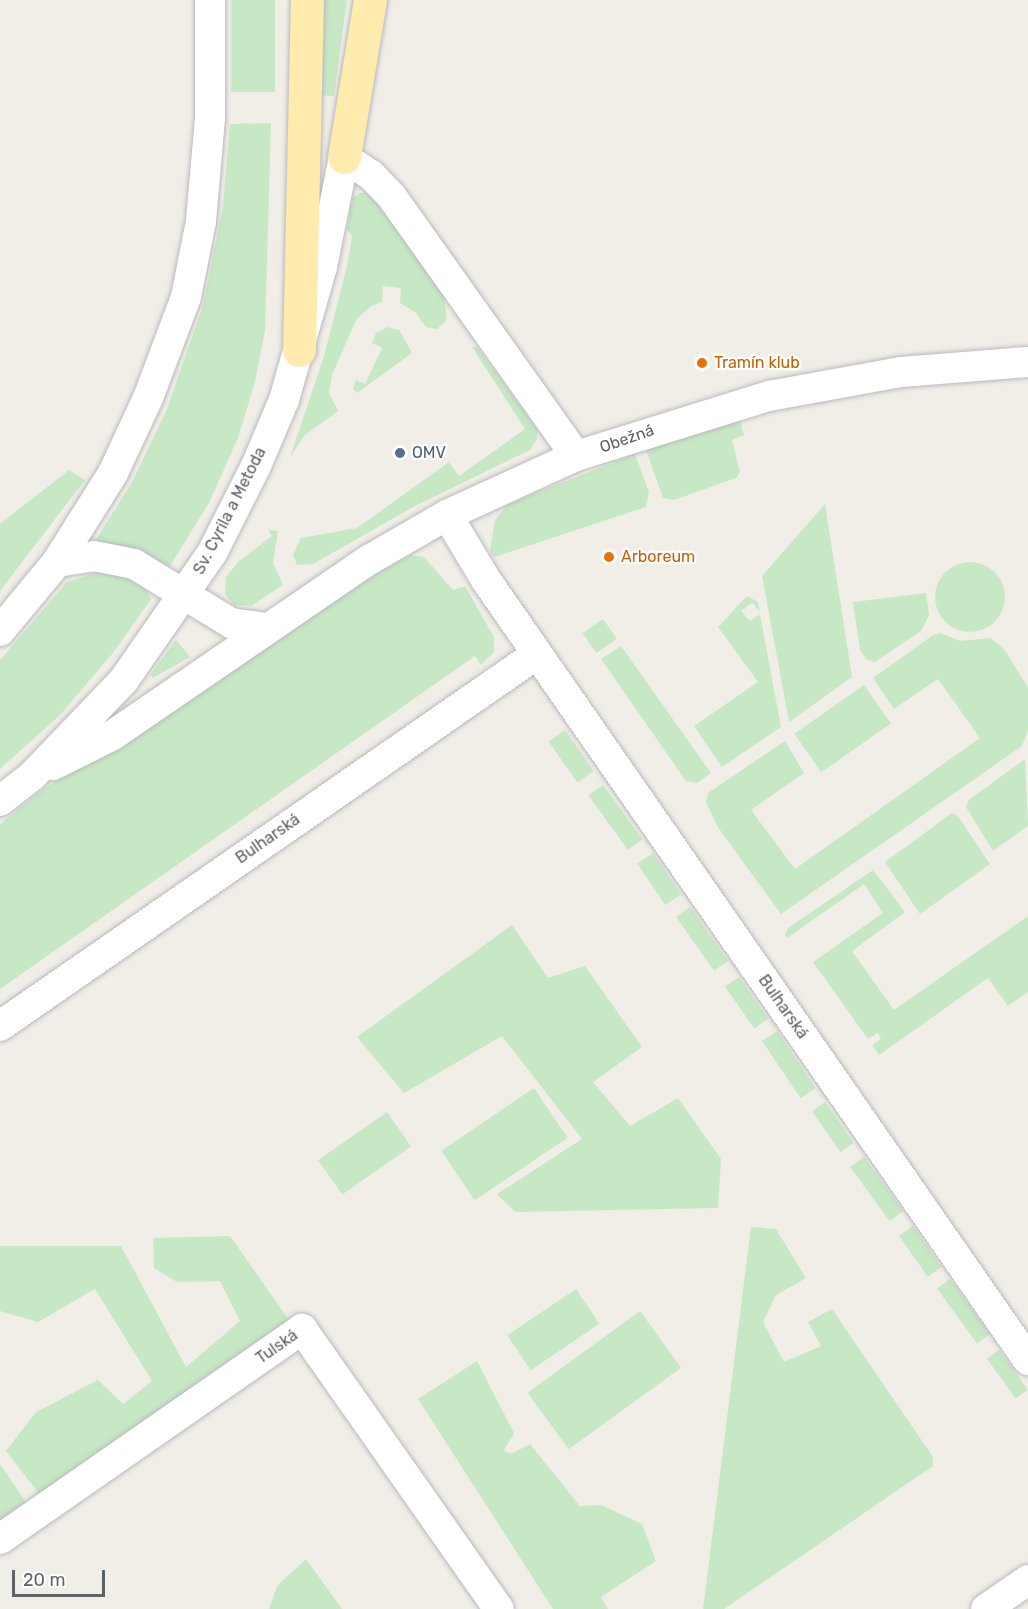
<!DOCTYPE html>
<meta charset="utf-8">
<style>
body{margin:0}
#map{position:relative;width:1028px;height:1609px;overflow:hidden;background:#f1eee7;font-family:Rubik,sans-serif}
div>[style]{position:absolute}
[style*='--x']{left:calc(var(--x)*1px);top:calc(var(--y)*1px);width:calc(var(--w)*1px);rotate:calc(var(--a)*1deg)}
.green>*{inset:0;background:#c7e8c4;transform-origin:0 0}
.round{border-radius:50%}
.roads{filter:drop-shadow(0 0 2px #b7babd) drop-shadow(0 0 2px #b7babd)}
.street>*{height:30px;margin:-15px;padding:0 15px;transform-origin:15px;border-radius:15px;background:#fff}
.primary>*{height:33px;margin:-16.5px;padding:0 16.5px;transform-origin:16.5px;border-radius:16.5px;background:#ffebae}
.dots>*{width:16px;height:16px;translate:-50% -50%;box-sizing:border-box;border:3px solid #fff;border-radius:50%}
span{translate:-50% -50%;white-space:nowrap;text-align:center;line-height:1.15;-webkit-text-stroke:4.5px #fff;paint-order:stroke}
.food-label{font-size:16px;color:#c56008}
.left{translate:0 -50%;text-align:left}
.street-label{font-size:16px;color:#5e6367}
.service-label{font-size:16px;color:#4e5e75}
.scale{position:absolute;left:12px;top:1570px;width:93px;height:27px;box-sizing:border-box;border:3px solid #5e6367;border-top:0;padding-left:8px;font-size:18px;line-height:21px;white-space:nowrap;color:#5e6367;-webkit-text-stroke:4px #fff;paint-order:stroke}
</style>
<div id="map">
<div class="green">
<div style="left:231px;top:0;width:44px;height:92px"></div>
<div style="clip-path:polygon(317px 0,347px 0,334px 96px,315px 95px)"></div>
<div style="clip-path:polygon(271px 123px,265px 330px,255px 382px,238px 438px,209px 503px,168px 569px,95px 541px,131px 484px,167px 409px,203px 306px,223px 206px,230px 124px)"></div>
<div style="clip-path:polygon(360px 193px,367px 193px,383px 210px,444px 295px,447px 320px,437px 329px,426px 327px,415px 312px,400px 303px,401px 288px,383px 286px,382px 302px,371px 306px,356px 320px,332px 375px,329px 393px,338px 411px,305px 435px,290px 457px,324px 356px,347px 266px,352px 236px,347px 229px,352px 199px)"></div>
<div style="clip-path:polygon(388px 327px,399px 330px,412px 353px,357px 393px,353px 389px,356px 380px,365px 384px,382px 348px,372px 343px,376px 333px)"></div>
<div style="clip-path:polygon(472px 347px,477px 347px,537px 429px,537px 439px,530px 450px,413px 507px,313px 564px,297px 565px,293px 555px,301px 538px,357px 528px,449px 462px,459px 476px,525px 429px)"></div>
<div style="clip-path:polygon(740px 420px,744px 435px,732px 440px,740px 472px,736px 478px,674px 500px,663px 498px,646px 450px)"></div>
<div style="clip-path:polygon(635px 454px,649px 492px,646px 507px,494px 557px,490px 551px,495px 520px,508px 504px)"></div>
<div style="clip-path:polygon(69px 470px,85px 480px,0 591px,0 524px)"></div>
<div style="clip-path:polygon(825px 504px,852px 677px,789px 722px,762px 576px)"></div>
<div style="clip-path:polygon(268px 530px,278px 531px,273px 563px,283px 585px,251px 606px,234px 605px,225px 594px,226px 577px,239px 561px,272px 536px)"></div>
<div style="clip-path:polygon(411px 555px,424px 557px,453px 590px,465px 586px,494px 637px,494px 652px,481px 665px,475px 656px,0 989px,0 824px,45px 788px,372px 575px)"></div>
<div class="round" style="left:935px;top:562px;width:70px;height:70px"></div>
<div style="clip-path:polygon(99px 572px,132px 578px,144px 586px,151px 599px,113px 653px,60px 715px,0 769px,0 660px,67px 582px)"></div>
<div style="clip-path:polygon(926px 593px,929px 615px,921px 631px,875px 662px,867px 660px,860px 650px,853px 602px)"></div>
<div style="clip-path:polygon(747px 596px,758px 602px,760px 612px,752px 603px,741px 611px,750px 621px,760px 614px,781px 727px,722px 767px,694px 726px,758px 682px,718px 627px)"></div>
<div style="left:603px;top:619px;width:24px;height:25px;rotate:55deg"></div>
<div style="clip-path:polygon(941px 633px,960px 641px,991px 638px,1005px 650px,1028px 688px,1028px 730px,1022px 746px,781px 914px,717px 826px,706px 802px,708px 793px,785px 741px,804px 773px,751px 810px,795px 869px,980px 738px,938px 679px,894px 709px,873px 678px,933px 635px)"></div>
<div style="clip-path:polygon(176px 640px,190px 657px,153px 678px,150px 675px)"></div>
<div style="clip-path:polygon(621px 646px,711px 773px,697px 783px,686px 781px,601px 659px)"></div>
<div style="left:864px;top:685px;width:47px;height:85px;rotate:55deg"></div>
<div style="left:565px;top:730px;width:50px;height:20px;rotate:55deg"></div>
<div style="clip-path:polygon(1025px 759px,1028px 826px,993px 851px,966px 807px,969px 800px)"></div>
<div style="left:603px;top:785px;width:67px;height:18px;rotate:54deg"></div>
<div style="clip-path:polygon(952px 813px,958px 816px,990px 864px,920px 914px,885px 862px)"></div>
<div style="left:653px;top:853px;width:50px;height:19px;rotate:56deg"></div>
<div style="clip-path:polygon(873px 870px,905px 912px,852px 951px,894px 1010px,1028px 916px,1028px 992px,1008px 1006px,988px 978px,879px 1055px,872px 1045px,881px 1039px,878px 1033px,868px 1039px,813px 962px,883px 913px,864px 884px,787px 938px,785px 935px,788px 928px)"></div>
<div style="left:690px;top:907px;width:66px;height:17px;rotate:55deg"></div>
<div style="clip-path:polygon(512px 925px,548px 978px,585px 966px,642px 1047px,593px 1082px,630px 1126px,678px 1098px,721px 1159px,718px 1208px,515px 1212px,497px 1194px,582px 1139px,502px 1036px,404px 1093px,357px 1037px)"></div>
<div style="left:739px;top:977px;width:51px;height:17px;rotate:55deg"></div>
<div style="left:777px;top:1031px;width:69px;height:18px;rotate:56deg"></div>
<div style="left:534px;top:1088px;width:60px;height:112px;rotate:56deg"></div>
<div style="left:825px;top:1102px;width:50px;height:16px;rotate:55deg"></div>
<div style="left:387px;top:1112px;width:42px;height:84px;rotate:55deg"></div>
<div style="left:864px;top:1157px;width:67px;height:17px;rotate:54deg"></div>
<div style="left:913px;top:1226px;width:50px;height:17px;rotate:55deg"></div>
<div style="clip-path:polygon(751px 1227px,776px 1229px,806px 1278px,776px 1295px,763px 1322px,784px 1362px,821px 1346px,808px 1322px,832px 1309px,933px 1457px,933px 1466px,724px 1609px,703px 1609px)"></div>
<div style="clip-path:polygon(230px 1236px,294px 1327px,43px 1499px,6px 1451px,36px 1412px,98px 1380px,123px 1404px,152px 1381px,95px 1289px,38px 1322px,0 1311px,0 1246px,121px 1246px,186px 1367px,240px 1321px,220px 1281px,177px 1282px,154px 1268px,153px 1238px)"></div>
<div style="left:950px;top:1279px;width:68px;height:16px;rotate:54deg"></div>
<div style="left:576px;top:1289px;width:42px;height:83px;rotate:56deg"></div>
<div style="left:640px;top:1311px;width:70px;height:139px;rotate:54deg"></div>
<div style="left:999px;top:1350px;width:49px;height:15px;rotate:54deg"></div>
<div style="clip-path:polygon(477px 1361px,514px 1433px,504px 1450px,511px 1454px,530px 1444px,580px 1506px,601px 1505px,642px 1524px,656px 1561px,601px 1597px,608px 1609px,553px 1609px,418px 1399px)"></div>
<div style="clip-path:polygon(0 1464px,30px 1508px,0 1529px)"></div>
<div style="clip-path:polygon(306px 1559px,342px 1609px,269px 1609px,277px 1586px)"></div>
</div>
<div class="roads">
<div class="street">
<div style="--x:447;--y:515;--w:76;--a:59"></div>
<div style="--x:486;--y:580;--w:950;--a:55.21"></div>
<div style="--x:57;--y:562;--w:37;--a:-9"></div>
<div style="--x:94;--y:556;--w:41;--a:11.3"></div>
<div style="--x:134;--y:564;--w:114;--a:31.3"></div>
<div style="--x:231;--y:623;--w:34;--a:8"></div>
<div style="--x:0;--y:631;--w:89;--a:-50.4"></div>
<div style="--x:57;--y:562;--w:105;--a:-57.8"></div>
<div style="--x:113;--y:473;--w:83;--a:-65"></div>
<div style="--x:148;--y:398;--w:108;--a:-69.4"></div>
<div style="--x:186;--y:297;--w:77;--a:-78.8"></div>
<div style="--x:201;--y:221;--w:103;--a:-85"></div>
<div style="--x:210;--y:118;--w:118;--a:-90"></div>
<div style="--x:53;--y:765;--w:67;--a:-26.6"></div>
<div style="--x:113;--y:735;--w:310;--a:-34.4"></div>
<div style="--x:369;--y:560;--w:90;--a:-30"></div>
<div style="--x:447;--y:515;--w:142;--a:-24.6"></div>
<div style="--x:576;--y:456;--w:202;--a:-17.3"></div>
<div style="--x:769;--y:396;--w:134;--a:-10.3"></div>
<div style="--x:901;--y:372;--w:127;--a:-4.5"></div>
<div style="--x:0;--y:801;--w:41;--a:-38"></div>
<div style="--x:32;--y:776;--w:133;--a:-46.2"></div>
<div style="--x:124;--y:680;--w:155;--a:-55.3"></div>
<div style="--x:212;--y:553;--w:97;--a:-63.2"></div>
<div style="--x:256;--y:466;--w:72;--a:-67"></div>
<div style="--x:284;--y:400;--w:138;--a:-74.1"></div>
<div style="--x:322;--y:267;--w:112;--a:-78.7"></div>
<div style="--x:344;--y:157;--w:32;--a:34"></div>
<div style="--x:371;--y:175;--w:30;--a:46"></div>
<div style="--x:392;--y:197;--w:318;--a:54.6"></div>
<div style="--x:0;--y:1026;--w:653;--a:-34.71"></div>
<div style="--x:0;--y:1539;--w:368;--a:-34.8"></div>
<div style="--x:302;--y:1329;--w:342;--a:54.9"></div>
<div style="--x:986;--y:1609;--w:51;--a:-34.6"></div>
</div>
<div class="primary">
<div style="--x:344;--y:157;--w:159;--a:-80.6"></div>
<div style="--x:299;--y:350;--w:350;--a:-88.7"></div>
</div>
</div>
<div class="dots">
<div style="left:702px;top:363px;background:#e8710a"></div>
<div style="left:400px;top:453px;background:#5c6f8a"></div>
<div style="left:609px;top:557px;background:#e8710a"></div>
</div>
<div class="food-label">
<span class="left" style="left:714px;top:363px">Tramín klub</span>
<span class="left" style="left:621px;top:557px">Arboreum</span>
</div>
<div class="street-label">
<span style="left:627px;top:439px;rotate:-19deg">Obežná</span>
<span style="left:230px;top:511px;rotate:-63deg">Sv. Cyrila a Metoda</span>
<span style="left:268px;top:839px;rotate:-35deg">Bulharská</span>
<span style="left:783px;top:1007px;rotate:55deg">Bulharská</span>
<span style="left:277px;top:1347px;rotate:-35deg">Tulská</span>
</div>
<div class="service-label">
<span class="left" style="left:412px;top:453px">OMV</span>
</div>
<div class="scale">20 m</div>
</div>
